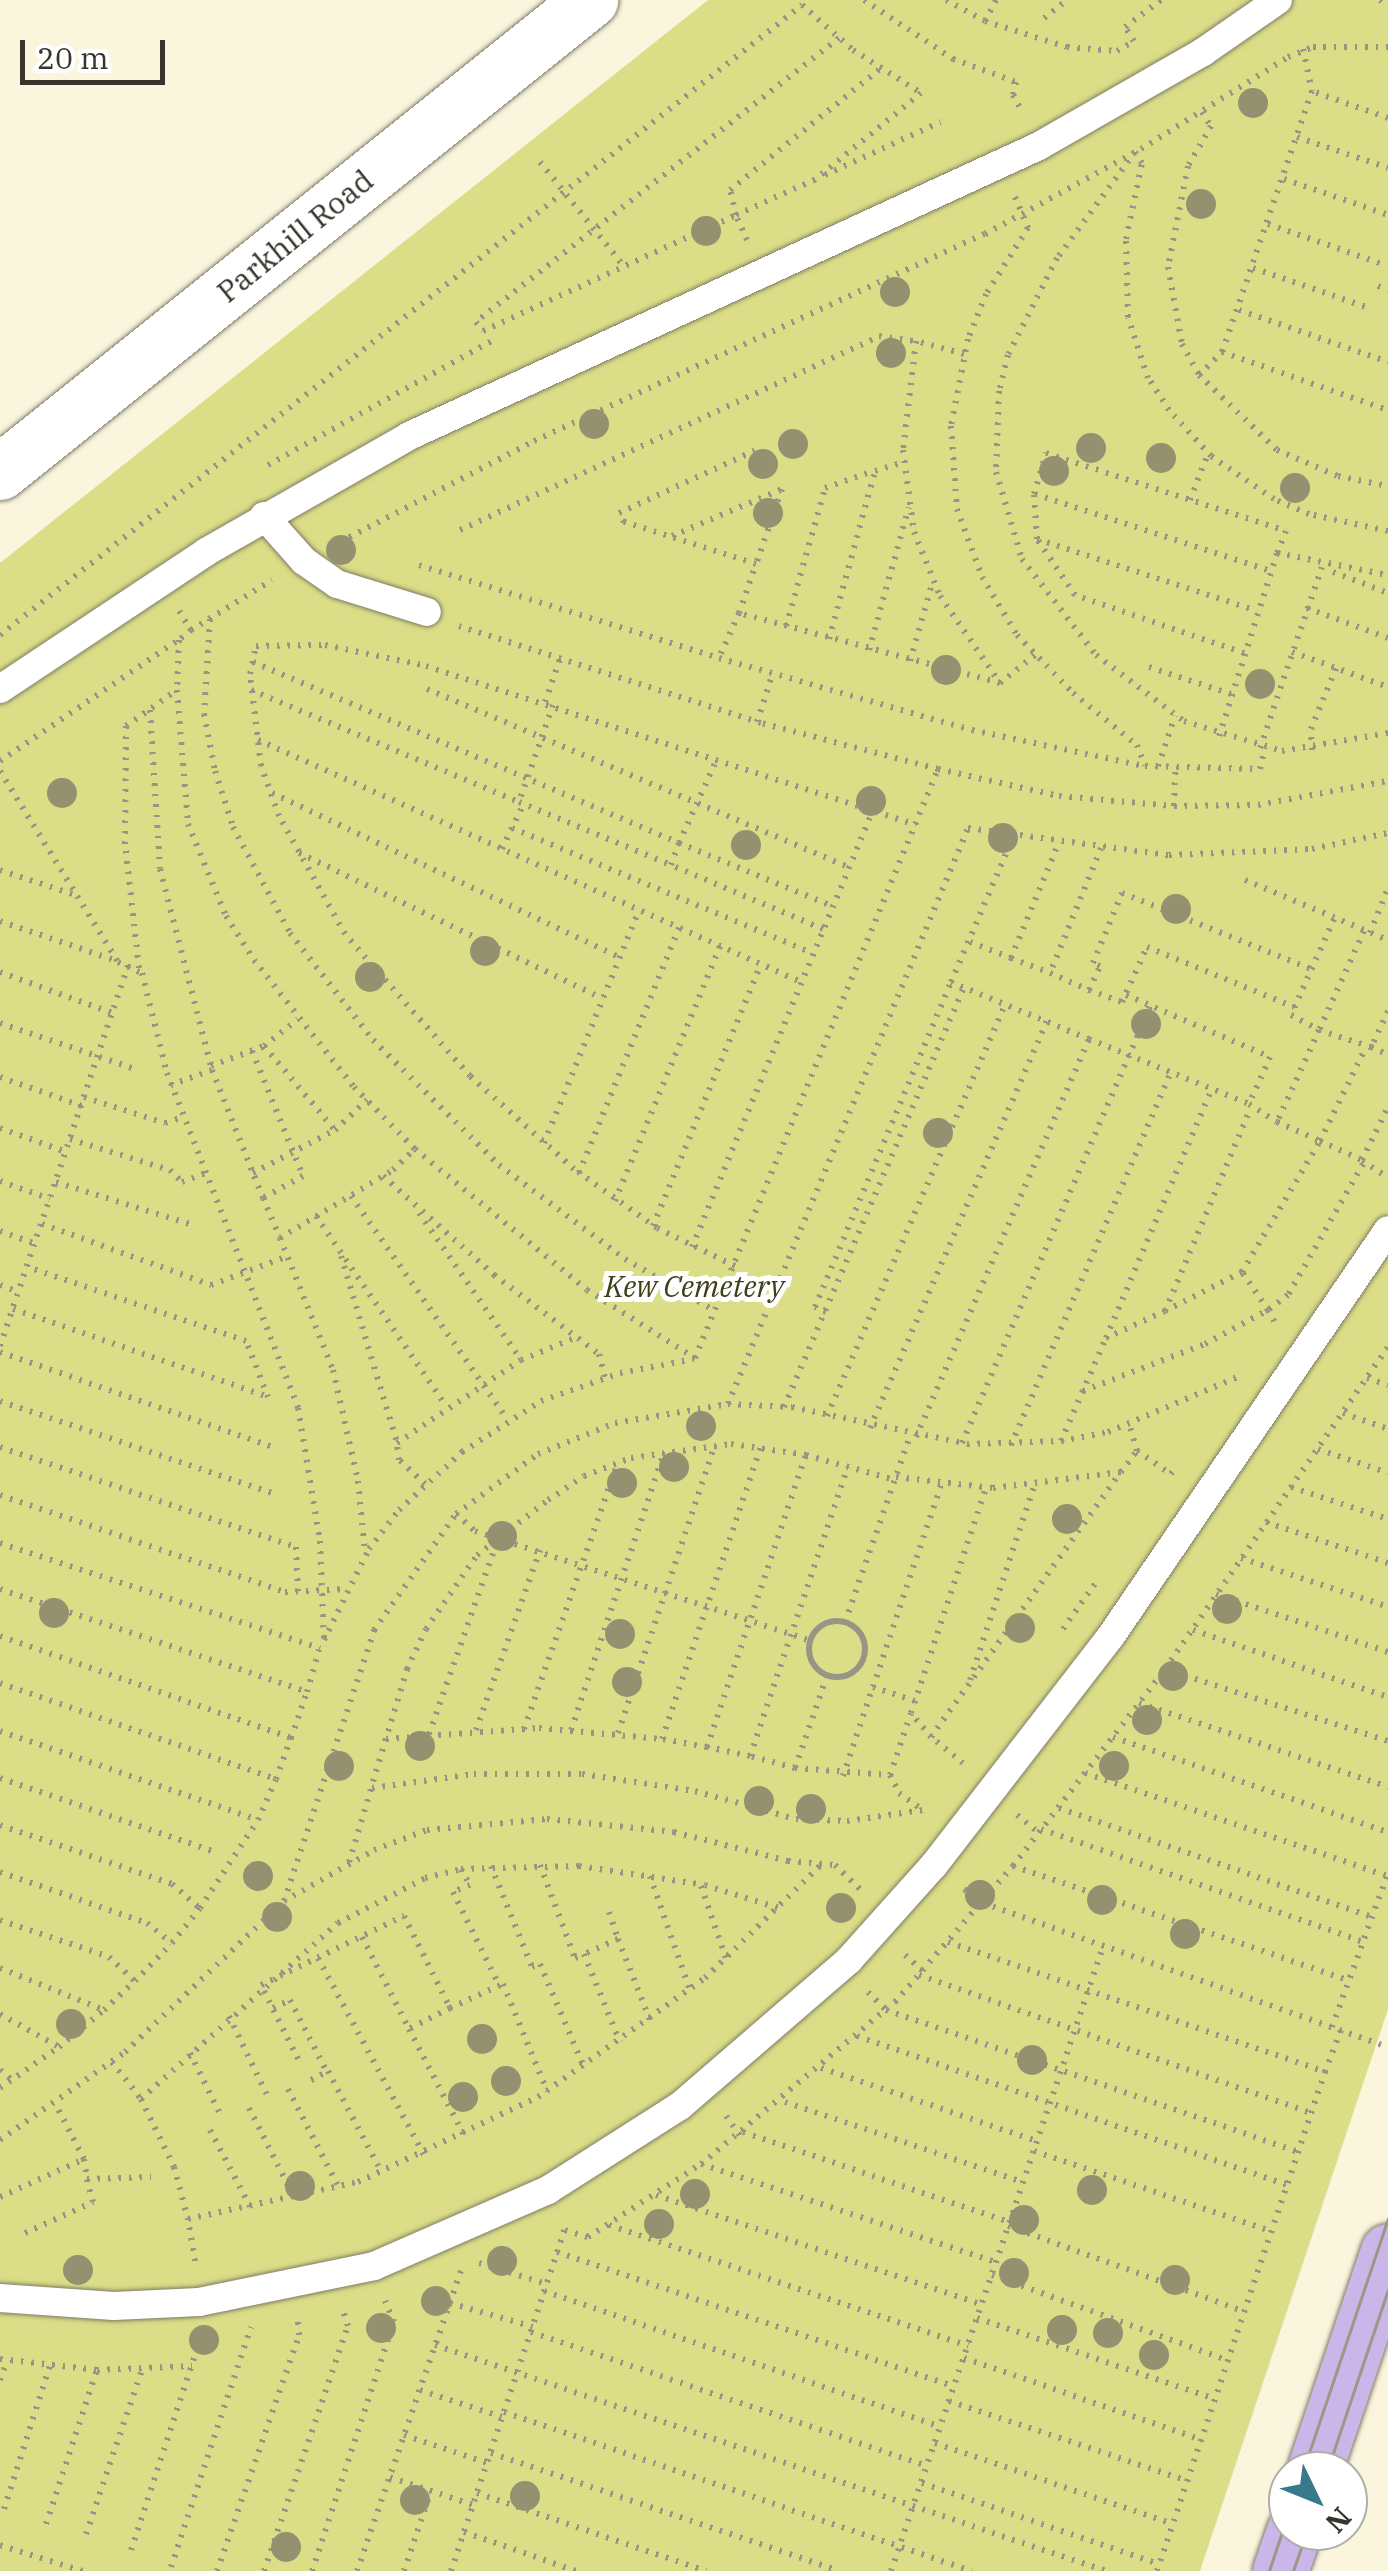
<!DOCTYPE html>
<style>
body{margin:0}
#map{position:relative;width:1388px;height:2571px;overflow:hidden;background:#faf5dd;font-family:"IBM Plex Serif",serif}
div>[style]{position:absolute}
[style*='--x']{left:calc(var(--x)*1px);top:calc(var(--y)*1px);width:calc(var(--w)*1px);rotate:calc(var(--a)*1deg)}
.green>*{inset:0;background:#dbde87}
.path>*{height:6px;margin-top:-3px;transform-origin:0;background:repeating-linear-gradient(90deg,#989584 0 2.5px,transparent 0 10.5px)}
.path>.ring{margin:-3px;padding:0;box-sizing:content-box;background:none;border:6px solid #989584;border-radius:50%}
.roads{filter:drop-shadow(0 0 2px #807c66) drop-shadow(0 0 2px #807c66)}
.service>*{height:28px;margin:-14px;padding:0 14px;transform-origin:14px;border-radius:14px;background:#fff}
.tertiary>*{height:55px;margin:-27.5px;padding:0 27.5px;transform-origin:27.5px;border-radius:27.5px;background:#fff}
.primary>*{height:55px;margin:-27.5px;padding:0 27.5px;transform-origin:27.5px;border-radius:27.5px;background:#cbb6e9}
.tram>*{height:2.5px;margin:-1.25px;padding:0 1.25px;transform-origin:1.25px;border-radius:1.25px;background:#9b9887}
.trees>*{width:30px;height:30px;margin:-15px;border-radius:50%;background:#939170}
span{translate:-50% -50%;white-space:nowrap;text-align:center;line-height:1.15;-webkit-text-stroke:10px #fff;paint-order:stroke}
.street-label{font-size:30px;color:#36342b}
.park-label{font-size:30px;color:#3e3f16;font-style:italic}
.north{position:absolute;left:1268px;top:2451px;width:100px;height:100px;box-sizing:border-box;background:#fff;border:2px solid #afaeaa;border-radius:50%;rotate:133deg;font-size:28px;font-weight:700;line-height:40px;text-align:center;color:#36342b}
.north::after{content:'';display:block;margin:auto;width:35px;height:45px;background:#38798b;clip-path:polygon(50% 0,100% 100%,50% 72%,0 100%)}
.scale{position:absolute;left:20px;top:40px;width:145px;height:45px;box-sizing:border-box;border:5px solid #36342b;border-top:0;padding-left:12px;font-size:30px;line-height:35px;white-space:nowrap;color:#36342b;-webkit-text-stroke:8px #fff;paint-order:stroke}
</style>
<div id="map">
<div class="green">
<div style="clip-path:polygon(708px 0,1388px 0,1388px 2009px,1200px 2571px,0 2571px,0 563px)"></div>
</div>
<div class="path">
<div style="--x:864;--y:0;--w:107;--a:33.5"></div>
<div style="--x:953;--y:59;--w:67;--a:20.1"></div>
<div style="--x:1016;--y:82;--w:13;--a:103"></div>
<div style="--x:1013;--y:95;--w:21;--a:61"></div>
<div style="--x:946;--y:0;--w:44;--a:28.3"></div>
<div style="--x:985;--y:21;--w:24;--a:-62"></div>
<div style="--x:1380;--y:0;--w:10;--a:37"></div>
<div style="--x:1044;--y:18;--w:29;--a:-38"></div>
<div style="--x:985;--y:21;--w:86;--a:17.6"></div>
<div style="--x:1067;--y:47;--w:50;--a:4.6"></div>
<div style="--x:1117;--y:51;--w:20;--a:-30"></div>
<div style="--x:1134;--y:41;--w:17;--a:-123"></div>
<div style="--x:1125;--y:27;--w:45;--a:-36.9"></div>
<div style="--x:839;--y:38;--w:461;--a:142"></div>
<div style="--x:476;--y:322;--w:11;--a:52"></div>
<div style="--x:483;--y:331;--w:278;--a:-24.6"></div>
<div style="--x:736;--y:215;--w:26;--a:-103"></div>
<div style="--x:730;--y:190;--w:194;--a:-38.9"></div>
<div style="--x:1303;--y:49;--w:43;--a:77.9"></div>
<div style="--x:1202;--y:112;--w:17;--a:57"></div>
<div style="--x:1211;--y:126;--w:46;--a:119.9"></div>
<div style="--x:1188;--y:166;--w:103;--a:101.2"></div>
<div style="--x:1168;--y:267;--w:78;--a:79.7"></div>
<div style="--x:1182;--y:344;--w:35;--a:61"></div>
<div style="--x:1199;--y:375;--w:108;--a:43.9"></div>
<div style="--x:1277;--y:450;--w:66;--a:23.1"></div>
<div style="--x:1338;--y:476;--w:51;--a:11.3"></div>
<div style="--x:1388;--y:118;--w:81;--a:-160.4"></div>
<div style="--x:1312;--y:91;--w:276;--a:109"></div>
<div style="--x:1222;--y:352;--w:176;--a:19.3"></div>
<div style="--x:1297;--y:137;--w:96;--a:18.8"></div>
<div style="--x:540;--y:162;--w:131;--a:51.2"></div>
<div style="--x:825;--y:175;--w:127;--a:-24.7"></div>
<div style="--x:1284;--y:179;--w:110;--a:19.1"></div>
<div style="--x:1015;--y:197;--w:34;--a:67"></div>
<div style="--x:1028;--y:228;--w:78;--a:122.5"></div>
<div style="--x:986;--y:294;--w:48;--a:111.8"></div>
<div style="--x:968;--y:339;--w:89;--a:101.1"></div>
<div style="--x:951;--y:426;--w:83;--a:85.9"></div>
<div style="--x:957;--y:509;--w:72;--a:69.8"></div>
<div style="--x:982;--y:577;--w:68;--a:58.9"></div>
<div style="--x:1017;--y:635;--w:81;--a:46"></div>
<div style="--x:1073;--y:693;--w:82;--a:39.1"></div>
<div style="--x:1137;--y:745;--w:22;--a:69"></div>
<div style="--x:1145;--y:766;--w:115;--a:1.5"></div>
<div style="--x:1260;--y:769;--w:22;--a:-77"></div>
<div style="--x:1268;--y:224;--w:121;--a:19.3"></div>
<div style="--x:747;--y:240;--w:27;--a:-114"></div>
<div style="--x:736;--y:215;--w:85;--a:-24.2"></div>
<div style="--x:1253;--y:268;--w:120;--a:19"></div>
<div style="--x:1378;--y:286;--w:11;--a:22"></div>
<div style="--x:1239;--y:310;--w:158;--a:19.2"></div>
<div style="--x:964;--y:354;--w:50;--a:-164.8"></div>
<div style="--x:916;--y:341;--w:110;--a:96.8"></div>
<div style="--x:903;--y:450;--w:83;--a:82.4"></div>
<div style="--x:914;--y:532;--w:69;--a:67.9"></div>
<div style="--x:940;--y:596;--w:106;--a:55.4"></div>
<div style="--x:1000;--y:683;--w:45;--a:-38.7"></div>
<div style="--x:1199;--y:375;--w:33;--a:-45"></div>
<div style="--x:268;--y:465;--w:260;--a:-29"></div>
<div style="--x:1035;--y:494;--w:248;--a:18.1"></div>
<div style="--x:1190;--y:500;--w:50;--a:-69"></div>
<div style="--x:460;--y:530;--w:462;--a:-24.8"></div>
<div style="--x:879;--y:336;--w:37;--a:8"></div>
<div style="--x:1388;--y:531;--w:81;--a:-167.9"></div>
<div style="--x:1309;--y:514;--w:38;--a:-157"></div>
<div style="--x:1274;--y:499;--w:76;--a:-145.7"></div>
<div style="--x:1211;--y:456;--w:62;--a:-132.4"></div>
<div style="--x:1169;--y:410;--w:38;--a:-123"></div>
<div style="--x:1148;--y:378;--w:64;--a:-108.2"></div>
<div style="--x:1128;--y:317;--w:78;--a:-91.5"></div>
<div style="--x:1126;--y:239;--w:78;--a:-78.1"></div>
<div style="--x:1142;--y:163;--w:13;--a:-122"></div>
<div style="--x:1135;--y:152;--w:132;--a:126.3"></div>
<div style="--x:1057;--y:258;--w:109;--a:116.8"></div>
<div style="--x:1008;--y:355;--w:37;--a:104"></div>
<div style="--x:999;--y:391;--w:81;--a:92.1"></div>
<div style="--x:996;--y:472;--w:91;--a:73.4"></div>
<div style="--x:1022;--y:559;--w:121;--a:52.4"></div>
<div style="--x:1096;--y:655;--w:110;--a:36.9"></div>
<div style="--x:1184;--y:721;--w:102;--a:17"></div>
<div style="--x:1282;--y:751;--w:108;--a:-9.6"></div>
<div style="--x:672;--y:536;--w:120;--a:-23.1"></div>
<div style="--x:782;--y:489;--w:79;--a:109.1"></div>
<div style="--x:1037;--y:539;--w:231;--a:18.1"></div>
<div style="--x:340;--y:542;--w:219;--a:-27.5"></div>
<div style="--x:534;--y:441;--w:496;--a:-24.7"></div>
<div style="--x:985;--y:234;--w:178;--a:-28.6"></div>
<div style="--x:1141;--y:149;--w:173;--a:-32"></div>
<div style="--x:1288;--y:57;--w:27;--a:-22"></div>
<div style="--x:1313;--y:47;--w:75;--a:0"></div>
<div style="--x:419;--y:565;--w:314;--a:17.2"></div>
<div style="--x:1333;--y:572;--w:59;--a:20.9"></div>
<div style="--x:1307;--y:608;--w:86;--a:20.3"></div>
<div style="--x:179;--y:611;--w:22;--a:58"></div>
<div style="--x:191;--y:630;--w:16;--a:140"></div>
<div style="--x:179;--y:640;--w:50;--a:92.3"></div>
<div style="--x:177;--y:690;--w:134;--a:85.3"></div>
<div style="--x:188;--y:824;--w:100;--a:67.6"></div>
<div style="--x:226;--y:916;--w:52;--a:57.5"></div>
<div style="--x:254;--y:960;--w:162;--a:51.8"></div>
<div style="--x:354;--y:1087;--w:87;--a:45.5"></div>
<div style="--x:415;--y:1149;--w:222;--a:39.3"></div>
<div style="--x:587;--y:1290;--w:128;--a:32.2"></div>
<div style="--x:695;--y:1358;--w:637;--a:-67.58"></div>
<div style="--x:938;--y:769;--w:183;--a:-165.4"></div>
<div style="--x:761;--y:723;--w:317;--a:-162.2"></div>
<div style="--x:739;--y:613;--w:52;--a:-70.9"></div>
<div style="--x:756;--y:564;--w:139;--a:-162.3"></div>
<div style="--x:624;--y:522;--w:10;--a:-119"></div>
<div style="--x:619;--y:513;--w:155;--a:-24.7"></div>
<div style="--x:210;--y:619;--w:95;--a:93.6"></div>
<div style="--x:204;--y:714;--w:58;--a:79.1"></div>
<div style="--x:215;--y:771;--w:59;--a:72.2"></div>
<div style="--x:233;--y:827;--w:120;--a:61.7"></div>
<div style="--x:290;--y:933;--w:135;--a:52.2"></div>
<div style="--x:373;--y:1040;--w:177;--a:44.8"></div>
<div style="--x:499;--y:1165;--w:157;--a:36.7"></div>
<div style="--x:625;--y:1259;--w:104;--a:30"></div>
<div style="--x:786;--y:626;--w:143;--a:-74.2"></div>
<div style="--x:825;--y:488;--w:51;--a:-19.5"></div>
<div style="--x:191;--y:630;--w:95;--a:-31.7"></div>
<div style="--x:0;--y:635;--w:1020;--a:-38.15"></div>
<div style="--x:802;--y:5;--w:68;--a:41.4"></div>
<div style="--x:853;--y:50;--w:80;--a:32.3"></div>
<div style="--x:921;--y:93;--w:139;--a:140.8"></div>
<div style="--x:829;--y:639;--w:174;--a:-74.7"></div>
<div style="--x:875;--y:471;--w:30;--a:-17"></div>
<div style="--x:869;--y:650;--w:148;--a:-74.4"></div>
<div style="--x:1292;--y:652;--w:102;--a:20"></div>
<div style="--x:1244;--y:653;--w:179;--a:-161.1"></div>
<div style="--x:1075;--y:595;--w:68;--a:-124.2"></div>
<div style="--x:1037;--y:539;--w:45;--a:-93.8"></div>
<div style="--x:1034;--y:494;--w:43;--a:-73.7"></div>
<div style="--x:1046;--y:453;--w:252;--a:18"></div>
<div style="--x:1286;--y:531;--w:24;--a:112"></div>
<div style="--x:910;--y:661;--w:83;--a:-74"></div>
<div style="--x:253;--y:662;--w:463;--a:23"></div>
<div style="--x:679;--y:843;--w:92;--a:-65.7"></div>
<div style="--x:1149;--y:667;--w:86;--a:18.2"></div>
<div style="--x:1000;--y:683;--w:270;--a:-165"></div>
<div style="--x:739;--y:613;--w:49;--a:114"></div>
<div style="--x:719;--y:658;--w:263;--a:15.9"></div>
<div style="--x:972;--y:730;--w:177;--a:11.8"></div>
<div style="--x:427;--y:689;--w:458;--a:22.9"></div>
<div style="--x:251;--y:690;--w:290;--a:22.7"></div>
<div style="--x:545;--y:702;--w:49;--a:-70.8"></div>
<div style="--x:553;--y:705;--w:103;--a:109.3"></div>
<div style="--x:519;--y:802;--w:165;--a:22.5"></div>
<div style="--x:150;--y:710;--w:159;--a:86.4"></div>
<div style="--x:160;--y:869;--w:208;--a:75.5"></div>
<div style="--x:212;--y:1070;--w:44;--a:159.9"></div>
<div style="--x:757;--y:722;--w:49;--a:-72.3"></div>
<div style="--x:1219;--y:736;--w:192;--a:-72.4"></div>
<div style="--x:1277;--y:553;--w:113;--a:11.2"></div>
<div style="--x:258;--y:740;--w:594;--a:24.02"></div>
<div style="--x:1260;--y:748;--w:191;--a:-71.1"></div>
<div style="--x:1312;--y:750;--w:21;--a:-93"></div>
<div style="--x:1311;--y:729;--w:66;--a:-67.7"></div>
<div style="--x:0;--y:761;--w:215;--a:-34.2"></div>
<div style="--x:1158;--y:766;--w:53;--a:-71.2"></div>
<div style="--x:938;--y:769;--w:124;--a:12.6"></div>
<div style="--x:1059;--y:796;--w:115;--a:5"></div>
<div style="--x:1174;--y:806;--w:84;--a:-0.7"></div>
<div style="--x:1258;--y:805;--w:132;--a:-10.5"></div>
<div style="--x:0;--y:771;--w:225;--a:58.3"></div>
<div style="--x:118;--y:962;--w:26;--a:25"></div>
<div style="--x:142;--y:973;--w:103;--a:76"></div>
<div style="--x:167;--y:1073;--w:360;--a:68.6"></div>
<div style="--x:298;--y:1408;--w:135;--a:80.6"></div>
<div style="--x:320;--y:1541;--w:99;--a:87.7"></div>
<div style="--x:324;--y:1640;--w:102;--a:-63.7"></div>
<div style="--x:369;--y:1549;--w:49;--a:-52.4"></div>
<div style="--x:399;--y:1510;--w:86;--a:-42.6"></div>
<div style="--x:462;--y:1452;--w:94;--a:-32.8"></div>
<div style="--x:541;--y:1401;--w:84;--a:-19.5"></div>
<div style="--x:620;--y:1373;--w:75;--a:-10.7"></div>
<div style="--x:272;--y:793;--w:384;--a:25.3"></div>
<div style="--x:1174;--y:806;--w:38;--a:-88"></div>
<div style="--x:512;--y:828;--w:325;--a:22.6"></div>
<div style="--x:1101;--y:848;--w:135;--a:112.2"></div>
<div style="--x:1050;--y:973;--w:43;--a:23.6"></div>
<div style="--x:1089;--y:990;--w:26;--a:-65"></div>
<div style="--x:1100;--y:966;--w:8;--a:-157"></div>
<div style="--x:1093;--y:963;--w:76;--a:-67.5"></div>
<div style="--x:1122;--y:893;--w:204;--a:21.9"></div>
<div style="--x:502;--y:849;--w:51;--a:-64.4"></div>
<div style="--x:299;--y:853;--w:336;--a:25.6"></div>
<div style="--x:0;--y:870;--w:79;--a:18.4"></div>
<div style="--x:1245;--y:880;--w:155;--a:22.8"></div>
<div style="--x:1334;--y:919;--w:105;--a:114.1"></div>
<div style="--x:1291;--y:1015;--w:32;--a:28"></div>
<div style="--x:1319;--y:1030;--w:101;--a:114.5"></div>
<div style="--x:1277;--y:1122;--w:47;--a:23.8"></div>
<div style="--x:1320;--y:1141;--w:102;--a:-63.9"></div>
<div style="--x:0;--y:921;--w:124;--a:18.9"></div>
<div style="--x:823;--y:929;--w:165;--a:-157.2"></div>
<div style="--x:671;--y:865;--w:23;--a:-70"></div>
<div style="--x:679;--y:843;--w:165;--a:22.4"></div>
<div style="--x:1364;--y:931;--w:109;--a:114.4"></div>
<div style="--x:1319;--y:1030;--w:55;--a:18.1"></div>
<div style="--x:1370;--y:933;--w:48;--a:-68.2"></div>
<div style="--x:970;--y:942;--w:44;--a:21.3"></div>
<div style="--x:1011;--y:958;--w:126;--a:-67.5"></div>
<div style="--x:1011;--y:958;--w:42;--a:21"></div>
<div style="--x:139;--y:968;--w:125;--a:-96.4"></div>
<div style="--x:125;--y:844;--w:118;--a:-89.5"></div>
<div style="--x:126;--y:726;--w:62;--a:-35.2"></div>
<div style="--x:0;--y:972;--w:119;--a:20.1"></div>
<div style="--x:1089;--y:990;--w:35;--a:20"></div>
<div style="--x:1122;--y:1002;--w:60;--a:-65.6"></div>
<div style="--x:1147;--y:947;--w:159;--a:22.2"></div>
<div style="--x:1126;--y:995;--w:157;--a:23.3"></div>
<div style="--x:1270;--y:1057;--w:51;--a:114.1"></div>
<div style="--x:1249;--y:1104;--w:33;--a:33"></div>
<div style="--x:1388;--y:1011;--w:40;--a:115"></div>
<div style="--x:1371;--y:1047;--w:19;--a:25"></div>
<div style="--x:0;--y:1023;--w:146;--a:18.8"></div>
<div style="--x:1089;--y:1039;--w:173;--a:22.1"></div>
<div style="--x:264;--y:1046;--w:110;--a:49.8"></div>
<div style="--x:335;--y:1130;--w:44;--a:-43.2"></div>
<div style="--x:252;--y:1051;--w:135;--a:67.8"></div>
<div style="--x:303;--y:1176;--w:46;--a:151.2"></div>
<div style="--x:263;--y:1198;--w:27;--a:-112"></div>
<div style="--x:211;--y:1066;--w:57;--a:-20.7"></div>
<div style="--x:264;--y:1046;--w:43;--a:-38.5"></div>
<div style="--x:212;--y:1070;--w:111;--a:68.3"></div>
<div style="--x:253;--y:1173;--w:93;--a:-27.7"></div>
<div style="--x:0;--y:1077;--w:87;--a:19.5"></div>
<div style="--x:84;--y:1097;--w:85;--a:17.8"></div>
<div style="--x:165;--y:1123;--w:19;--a:-18"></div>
<div style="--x:0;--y:1128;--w:70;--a:20"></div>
<div style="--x:70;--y:1139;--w:105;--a:17.2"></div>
<div style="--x:170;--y:1170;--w:17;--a:45"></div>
<div style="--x:182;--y:1182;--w:26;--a:-21"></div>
<div style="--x:544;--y:1143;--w:252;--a:-67.8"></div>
<div style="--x:1362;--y:1161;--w:31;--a:32"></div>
<div style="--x:1363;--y:1164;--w:151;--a:119.8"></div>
<div style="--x:1288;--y:1295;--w:25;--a:143"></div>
<div style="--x:1268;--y:1310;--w:46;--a:-124.4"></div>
<div style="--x:1242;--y:1272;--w:152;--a:-59.2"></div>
<div style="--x:1320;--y:1141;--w:46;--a:24.3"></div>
<div style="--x:1362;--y:1160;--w:59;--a:-63.9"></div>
<div style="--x:579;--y:1173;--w:265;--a:-67.8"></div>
<div style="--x:383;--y:1176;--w:149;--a:41.7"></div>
<div style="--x:494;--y:1275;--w:131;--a:37"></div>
<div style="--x:599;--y:1354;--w:25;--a:76"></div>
<div style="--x:0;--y:1181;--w:53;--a:19.8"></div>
<div style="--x:56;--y:1182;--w:140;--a:17.4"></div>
<div style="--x:351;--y:1196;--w:272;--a:55"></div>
<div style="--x:263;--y:1198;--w:43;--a:67"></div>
<div style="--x:280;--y:1238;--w:132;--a:-31"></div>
<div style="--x:393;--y:1170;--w:30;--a:-44"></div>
<div style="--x:615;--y:1201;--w:276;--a:-67.6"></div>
<div style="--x:419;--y:1213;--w:179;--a:55.2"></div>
<div style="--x:521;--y:1360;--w:58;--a:-22.2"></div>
<div style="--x:316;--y:1216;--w:230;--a:55.6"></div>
<div style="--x:42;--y:1224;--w:180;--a:19.8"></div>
<div style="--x:211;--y:1285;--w:82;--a:-20.6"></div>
<div style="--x:653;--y:1226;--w:283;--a:-67.6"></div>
<div style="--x:0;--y:1231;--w:37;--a:20"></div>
<div style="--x:280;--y:1238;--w:142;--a:68.1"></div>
<div style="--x:333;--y:1370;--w:114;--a:77.3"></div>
<div style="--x:358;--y:1481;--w:72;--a:84.4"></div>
<div style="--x:692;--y:1247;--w:472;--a:-67.5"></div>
<div style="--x:341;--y:1256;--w:195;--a:73.3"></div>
<div style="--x:735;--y:1266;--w:87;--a:-154"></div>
<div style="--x:657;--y:1228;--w:102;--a:-144.6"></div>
<div style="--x:574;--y:1169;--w:140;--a:-138.2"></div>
<div style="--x:470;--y:1076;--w:189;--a:-131.4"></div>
<div style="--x:345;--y:934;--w:135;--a:-119.2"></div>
<div style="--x:279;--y:816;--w:53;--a:-109.8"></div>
<div style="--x:261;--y:766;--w:93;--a:-96.8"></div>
<div style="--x:250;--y:674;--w:29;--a:-78"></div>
<div style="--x:256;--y:646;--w:69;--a:-0.8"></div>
<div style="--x:325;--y:645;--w:103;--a:11.7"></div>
<div style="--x:426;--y:666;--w:515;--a:17.98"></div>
<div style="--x:1242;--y:1272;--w:86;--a:153.1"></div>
<div style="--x:1165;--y:1311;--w:218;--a:-67.1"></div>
<div style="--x:0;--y:1285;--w:20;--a:20"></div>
<div style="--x:13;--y:1309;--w:270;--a:19"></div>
<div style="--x:268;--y:1397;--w:60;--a:-111.4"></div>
<div style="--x:246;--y:1341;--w:231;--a:-161.3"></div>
<div style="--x:1165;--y:1311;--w:65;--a:155.4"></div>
<div style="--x:1106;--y:1338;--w:272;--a:-67"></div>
<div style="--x:826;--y:1312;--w:12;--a:-156"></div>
<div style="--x:815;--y:1307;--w:352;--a:-67.3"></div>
<div style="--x:0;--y:1346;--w:404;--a:-71.4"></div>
<div style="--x:0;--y:1352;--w:294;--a:19.2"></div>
<div style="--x:1367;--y:1378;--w:22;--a:18"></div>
<div style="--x:1083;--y:1391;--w:131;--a:-21.1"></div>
<div style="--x:1205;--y:1344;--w:72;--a:-28.4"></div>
<div style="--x:1268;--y:1310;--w:18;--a:61"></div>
<div style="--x:0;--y:1401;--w:293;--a:18.7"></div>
<div style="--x:728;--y:1404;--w:624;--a:-67.38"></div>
<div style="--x:968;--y:828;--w:203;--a:7.7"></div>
<div style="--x:1169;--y:855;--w:143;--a:-2.4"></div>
<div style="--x:1312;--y:849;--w:78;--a:-11.9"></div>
<div style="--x:784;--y:1407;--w:457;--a:-66.8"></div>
<div style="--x:1343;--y:1413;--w:48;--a:19.6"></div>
<div style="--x:827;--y:1416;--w:449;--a:-66.6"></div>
<div style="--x:870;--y:1428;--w:444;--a:-66.5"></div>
<div style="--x:916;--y:1437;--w:434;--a:-66.5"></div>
<div style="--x:1089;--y:1039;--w:149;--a:-157.6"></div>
<div style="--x:951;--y:982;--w:160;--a:-66.8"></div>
<div style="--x:1061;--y:1441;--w:112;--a:-66.4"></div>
<div style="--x:962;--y:1443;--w:476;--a:-66.7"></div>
<div style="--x:1011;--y:1445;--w:406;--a:-66.8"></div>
<div style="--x:0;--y:1447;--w:312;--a:18.7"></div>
<div style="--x:296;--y:1547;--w:45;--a:87.5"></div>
<div style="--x:1318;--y:1449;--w:74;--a:18.9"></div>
<div style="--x:1137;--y:1451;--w:41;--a:34.1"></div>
<div style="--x:1171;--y:1474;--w:5;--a:-53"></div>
<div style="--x:896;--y:1477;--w:98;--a:6.5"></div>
<div style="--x:993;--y:1488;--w:129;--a:-7.1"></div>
<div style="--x:1121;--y:1472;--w:26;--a:-53"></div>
<div style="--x:1137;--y:1451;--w:29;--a:-106"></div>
<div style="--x:425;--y:1484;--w:35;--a:-137"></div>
<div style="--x:399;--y:1460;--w:17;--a:-97"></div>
<div style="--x:397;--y:1443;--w:149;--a:-33.8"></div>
<div style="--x:1291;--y:1487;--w:102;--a:18.3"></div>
<div style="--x:0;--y:1495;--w:301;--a:18.8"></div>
<div style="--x:285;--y:1592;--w:62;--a:-2.8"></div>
<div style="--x:456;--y:1514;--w:25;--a:42"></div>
<div style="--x:475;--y:1531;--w:351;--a:18.1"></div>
<div style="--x:1266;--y:1522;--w:129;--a:18.6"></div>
<div style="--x:0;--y:1543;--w:337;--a:18.2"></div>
<div style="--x:1241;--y:1558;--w:155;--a:18.4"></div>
<div style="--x:0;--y:1589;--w:324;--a:18.5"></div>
<div style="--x:307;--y:1692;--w:44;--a:-74.1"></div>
<div style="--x:1216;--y:1594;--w:182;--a:18.6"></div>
<div class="ring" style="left:809px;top:1621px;width:50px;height:50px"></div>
<div style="--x:845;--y:1622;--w:197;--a:-70.7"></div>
<div style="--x:1063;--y:1629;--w:57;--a:-54.9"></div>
<div style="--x:1193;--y:1630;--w:206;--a:19"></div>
<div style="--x:0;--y:1636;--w:308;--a:19.3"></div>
<div style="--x:291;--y:1738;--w:49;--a:-70.8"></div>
<div style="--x:1165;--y:1669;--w:234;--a:17.9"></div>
<div style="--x:827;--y:1676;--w:97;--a:109.2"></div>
<div style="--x:795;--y:1768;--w:47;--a:-165.1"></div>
<div style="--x:750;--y:1756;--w:305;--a:-71.3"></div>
<div style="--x:970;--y:1680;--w:204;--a:-71.7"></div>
<div style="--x:0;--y:1683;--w:292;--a:19.2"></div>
<div style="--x:276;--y:1779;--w:44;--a:-69.9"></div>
<div style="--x:915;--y:1701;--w:44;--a:-161.6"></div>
<div style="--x:873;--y:1687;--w:213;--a:-71.4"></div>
<div style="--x:1139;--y:1703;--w:263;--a:18.6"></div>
<div style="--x:524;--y:1729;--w:280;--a:-70.6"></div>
<div style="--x:476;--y:1730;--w:191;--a:-70.4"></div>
<div style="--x:571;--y:1730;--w:293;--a:-71.5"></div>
<div style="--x:0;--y:1731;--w:273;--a:19"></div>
<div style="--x:258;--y:1820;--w:45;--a:-66.3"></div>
<div style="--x:618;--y:1733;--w:304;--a:-71.4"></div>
<div style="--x:429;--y:1734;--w:207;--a:-70.5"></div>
<div style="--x:931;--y:1737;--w:31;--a:-130"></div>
<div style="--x:911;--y:1713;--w:238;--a:-71.6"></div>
<div style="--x:1113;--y:1737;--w:291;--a:19.1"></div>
<div style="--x:386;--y:1739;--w:153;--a:-4.1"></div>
<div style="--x:539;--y:1728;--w:123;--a:5.1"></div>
<div style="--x:707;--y:1747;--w:46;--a:-169.9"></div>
<div style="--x:662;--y:1739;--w:308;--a:-71.3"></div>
<div style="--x:750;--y:1756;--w:44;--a:-168.2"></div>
<div style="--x:707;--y:1747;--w:308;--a:-71.3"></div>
<div style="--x:963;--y:1763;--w:41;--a:-140.9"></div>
<div style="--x:931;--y:1737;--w:326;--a:-54.4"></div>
<div style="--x:795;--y:1768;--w:95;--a:4.2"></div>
<div style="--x:890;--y:1775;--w:65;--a:-71.3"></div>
<div style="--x:1085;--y:1773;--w:319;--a:18.8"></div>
<div style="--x:890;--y:1775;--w:20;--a:63"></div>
<div style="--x:899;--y:1793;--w:29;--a:36"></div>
<div style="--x:843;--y:1776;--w:94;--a:-71.4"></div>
<div style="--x:0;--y:1778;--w:224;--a:19"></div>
<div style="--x:372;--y:1788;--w:103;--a:-7.8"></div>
<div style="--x:474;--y:1774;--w:108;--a:0"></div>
<div style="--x:582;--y:1774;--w:114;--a:8.6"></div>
<div style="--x:695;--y:1791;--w:105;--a:15.5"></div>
<div style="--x:796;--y:1819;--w:51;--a:2.2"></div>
<div style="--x:847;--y:1821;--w:77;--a:-8.2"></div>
<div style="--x:1059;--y:1808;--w:331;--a:19.2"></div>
<div style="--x:1017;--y:1815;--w:28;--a:39"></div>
<div style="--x:0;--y:1825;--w:182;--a:18.9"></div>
<div style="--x:172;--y:1884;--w:37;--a:41"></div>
<div style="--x:200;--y:1908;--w:105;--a:-56.6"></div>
<div style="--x:1041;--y:1829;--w:341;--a:19.3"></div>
<div style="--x:349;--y:1862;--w:202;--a:-73.3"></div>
<div style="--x:407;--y:1669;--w:44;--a:-64.6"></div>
<div style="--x:426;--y:1629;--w:90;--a:-55.4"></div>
<div style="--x:477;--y:1555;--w:90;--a:-37.8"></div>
<div style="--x:548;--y:1500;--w:43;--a:-33.7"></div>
<div style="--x:584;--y:1476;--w:50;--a:-21"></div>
<div style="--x:631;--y:1458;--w:101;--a:-8"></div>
<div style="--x:731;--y:1444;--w:76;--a:8.3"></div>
<div style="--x:806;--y:1455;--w:92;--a:15.7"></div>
<div style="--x:540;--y:1865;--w:99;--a:69.4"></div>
<div style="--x:575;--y:1958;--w:10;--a:-24"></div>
<div style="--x:491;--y:1866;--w:109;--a:67.9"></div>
<div style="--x:532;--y:1967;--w:9;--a:-21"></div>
<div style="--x:540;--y:1964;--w:112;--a:66.9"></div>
<div style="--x:1013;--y:1866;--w:354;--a:18.8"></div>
<div style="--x:461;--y:1869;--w:18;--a:61"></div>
<div style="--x:470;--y:1885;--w:18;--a:158"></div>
<div style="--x:453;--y:1892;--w:104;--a:63.7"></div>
<div style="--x:0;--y:1872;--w:156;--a:19.1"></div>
<div style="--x:147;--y:1923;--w:32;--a:39"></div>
<div style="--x:172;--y:1943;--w:45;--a:-51.3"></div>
<div style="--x:650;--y:1876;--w:121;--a:70.7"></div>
<div style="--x:701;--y:1886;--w:76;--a:70.9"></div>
<div style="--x:964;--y:1889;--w:24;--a:36"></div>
<div style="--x:983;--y:1903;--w:430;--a:19.6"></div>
<div style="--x:284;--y:1901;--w:286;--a:-71.6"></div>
<div style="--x:374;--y:1630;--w:142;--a:-54.7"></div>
<div style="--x:456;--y:1514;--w:102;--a:-36.2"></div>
<div style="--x:538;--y:1454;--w:83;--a:-21.9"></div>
<div style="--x:615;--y:1423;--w:115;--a:-9.5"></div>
<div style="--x:728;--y:1404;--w:64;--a:2.7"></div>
<div style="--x:792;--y:1407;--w:179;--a:11.9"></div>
<div style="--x:967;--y:1444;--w:94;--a:-1.8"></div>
<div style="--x:1061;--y:1441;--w:48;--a:-10.8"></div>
<div style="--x:1108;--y:1432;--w:143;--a:-23"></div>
<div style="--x:609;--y:1912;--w:28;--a:72"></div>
<div style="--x:618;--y:1939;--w:37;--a:156"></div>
<div style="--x:584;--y:1954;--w:95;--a:67.8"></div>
<div style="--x:0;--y:1920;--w:115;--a:18.7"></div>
<div style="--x:109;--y:1957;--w:35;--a:43"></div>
<div style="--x:135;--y:1981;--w:53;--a:-45.8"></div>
<div style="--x:362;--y:1937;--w:103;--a:62.9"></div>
<div style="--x:618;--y:1939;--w:87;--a:68.4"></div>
<div style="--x:948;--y:1942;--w:399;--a:19"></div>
<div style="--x:1325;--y:2072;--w:45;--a:-69.1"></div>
<div style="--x:905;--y:1955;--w:24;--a:42"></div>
<div style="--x:318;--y:1958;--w:224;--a:61.7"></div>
<div style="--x:0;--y:1968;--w:112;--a:22"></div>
<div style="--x:104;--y:2010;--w:42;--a:-43.1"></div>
<div style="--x:919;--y:1975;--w:416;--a:19.4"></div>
<div style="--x:868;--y:1992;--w:25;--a:45"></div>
<div style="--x:886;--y:2010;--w:436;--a:19"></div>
<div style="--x:273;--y:2008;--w:19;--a:-25"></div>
<div style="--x:290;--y:2000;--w:81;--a:62.8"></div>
<div style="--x:450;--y:2008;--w:58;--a:-24.4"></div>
<div style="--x:503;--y:1984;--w:116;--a:67.6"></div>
<div style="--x:0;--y:2014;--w:68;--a:29.2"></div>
<div style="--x:59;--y:2047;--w:58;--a:-39.4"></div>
<div style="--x:229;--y:2016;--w:88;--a:64.3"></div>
<div style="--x:1332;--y:2027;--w:164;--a:-70"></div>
<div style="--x:857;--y:2036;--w:455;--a:19.1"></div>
<div style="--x:190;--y:2053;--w:72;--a:63.8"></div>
<div style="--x:298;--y:2059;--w:83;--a:-116.6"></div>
<div style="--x:261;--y:1985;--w:159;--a:-25.8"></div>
<div style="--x:404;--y:1916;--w:103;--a:63.4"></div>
<div style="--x:450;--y:2008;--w:46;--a:152.9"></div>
<div style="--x:409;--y:2029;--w:119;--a:62.6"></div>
<div style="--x:112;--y:2062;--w:47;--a:51.9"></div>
<div style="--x:141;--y:2099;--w:264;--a:-41.8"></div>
<div style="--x:338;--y:1923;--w:98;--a:-27.3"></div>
<div style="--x:425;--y:1878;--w:37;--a:-14"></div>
<div style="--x:461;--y:1869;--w:118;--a:-1.5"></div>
<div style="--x:579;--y:1866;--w:127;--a:8.6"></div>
<div style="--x:705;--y:1885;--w:77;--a:17.3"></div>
<div style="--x:821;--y:2068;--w:228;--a:18.7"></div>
<div style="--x:0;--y:2070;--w:16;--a:40"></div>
<div style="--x:311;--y:2080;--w:19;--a:-28"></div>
<div style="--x:328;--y:2071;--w:115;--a:62.1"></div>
<div style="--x:0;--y:2088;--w:72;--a:-34.8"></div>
<div style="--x:288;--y:2089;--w:111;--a:62.7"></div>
<div style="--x:141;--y:2099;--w:76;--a:64.1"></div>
<div style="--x:174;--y:2167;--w:54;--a:74.9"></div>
<div style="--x:785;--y:2102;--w:251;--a:18.6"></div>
<div style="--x:249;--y:2108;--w:102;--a:63.2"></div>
<div style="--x:726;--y:2116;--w:24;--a:54"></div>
<div style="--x:210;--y:2130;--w:88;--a:62.3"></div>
<div style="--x:743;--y:2132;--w:281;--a:18.7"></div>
<div style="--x:0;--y:2140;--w:153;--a:-35.1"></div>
<div style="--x:125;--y:2052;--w:219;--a:-43.5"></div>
<div style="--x:284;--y:1901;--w:103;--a:-29.5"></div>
<div style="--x:374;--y:1850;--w:57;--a:-20.7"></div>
<div style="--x:427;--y:1830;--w:121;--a:-5.2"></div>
<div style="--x:547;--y:1819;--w:128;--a:5.8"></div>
<div style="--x:674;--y:1832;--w:118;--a:14.3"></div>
<div style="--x:788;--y:1861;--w:47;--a:4.9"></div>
<div style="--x:835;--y:1865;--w:39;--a:44"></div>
<div style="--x:1034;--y:2151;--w:250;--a:18.7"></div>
<div style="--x:84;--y:2159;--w:20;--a:81"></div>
<div style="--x:87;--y:2179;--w:64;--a:-1.8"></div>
<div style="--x:701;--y:2164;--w:311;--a:18.4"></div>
<div style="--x:656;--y:2195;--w:344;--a:18.6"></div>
<div style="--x:0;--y:2197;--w:92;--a:-24.3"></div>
<div style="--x:84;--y:2159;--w:61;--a:-117.4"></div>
<div style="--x:609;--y:2225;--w:379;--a:18.6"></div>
<div style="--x:1008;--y:2226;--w:252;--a:19.9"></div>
<div style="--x:565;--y:2230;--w:24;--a:17"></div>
<div style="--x:588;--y:2237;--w:135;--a:-32.9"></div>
<div style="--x:701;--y:2164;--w:253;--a:-39.9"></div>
<div style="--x:895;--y:2002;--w:180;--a:-49.1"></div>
<div style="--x:1013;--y:1866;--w:249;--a:-52.3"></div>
<div style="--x:1165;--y:1669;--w:392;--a:-55.3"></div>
<div style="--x:25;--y:2233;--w:75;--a:-24.5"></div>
<div style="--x:93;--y:2202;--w:24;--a:-105"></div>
<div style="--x:557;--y:2252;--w:419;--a:18.7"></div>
<div style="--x:195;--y:2261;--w:43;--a:-99.5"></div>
<div style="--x:188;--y:2219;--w:174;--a:-12.3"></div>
<div style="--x:358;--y:2182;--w:199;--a:-25.3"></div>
<div style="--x:538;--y:2097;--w:205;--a:-35.5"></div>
<div style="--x:705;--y:1978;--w:163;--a:-44.3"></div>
<div style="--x:479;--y:2263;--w:71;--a:17.2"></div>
<div style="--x:992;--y:2275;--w:252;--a:19.9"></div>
<div style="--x:544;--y:2291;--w:420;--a:18.9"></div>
<div style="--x:450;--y:2303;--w:86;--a:16.1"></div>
<div style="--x:977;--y:2318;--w:251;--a:18.8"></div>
<div style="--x:531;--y:2332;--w:418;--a:18.7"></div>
<div style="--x:435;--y:2345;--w:708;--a:18.61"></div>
<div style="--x:964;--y:2358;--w:252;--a:19"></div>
<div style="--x:0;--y:2359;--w:98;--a:6.5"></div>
<div style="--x:97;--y:2370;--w:95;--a:-2.4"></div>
<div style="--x:0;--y:2380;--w:20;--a:-70"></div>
<div style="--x:420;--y:2390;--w:86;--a:18.2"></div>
<div style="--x:949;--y:2401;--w:252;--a:18.5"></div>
<div style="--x:504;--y:2412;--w:494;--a:18.8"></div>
<div style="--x:404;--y:2435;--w:88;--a:18.6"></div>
<div style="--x:935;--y:2443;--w:251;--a:18.8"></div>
<div style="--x:491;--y:2453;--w:367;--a:18.7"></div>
<div style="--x:390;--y:2477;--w:88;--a:18.6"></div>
<div style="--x:922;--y:2483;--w:250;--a:18.9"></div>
<div style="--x:477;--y:2493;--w:242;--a:18.8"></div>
<div style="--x:4;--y:2509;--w:151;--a:-72.3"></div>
<div style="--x:46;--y:2524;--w:162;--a:-71.7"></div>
<div style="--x:464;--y:2532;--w:119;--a:19.2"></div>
<div style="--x:86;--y:2534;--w:176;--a:-71.2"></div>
<div style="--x:0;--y:2545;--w:87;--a:17.4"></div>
<div style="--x:131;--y:2550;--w:224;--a:-71.8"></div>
<div style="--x:171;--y:2567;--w:253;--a:-71.6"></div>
<div style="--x:217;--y:2571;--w:250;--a:-70.8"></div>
<div style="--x:299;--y:2335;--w:15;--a:-94"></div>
<div style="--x:264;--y:2571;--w:259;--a:-71.1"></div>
<div style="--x:348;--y:2326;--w:17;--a:-107"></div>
<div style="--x:312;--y:2571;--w:262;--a:-71.8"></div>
<div style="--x:394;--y:2322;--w:23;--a:-113"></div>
<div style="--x:357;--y:2571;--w:318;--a:-70.9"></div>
<div style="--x:404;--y:2571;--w:84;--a:-71.4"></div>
<div style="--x:451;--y:2571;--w:364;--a:-71.6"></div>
<div style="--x:891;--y:2571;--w:659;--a:-71.24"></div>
<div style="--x:1157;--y:2571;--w:527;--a:-71.39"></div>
</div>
<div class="roads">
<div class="service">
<div style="--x:264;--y:516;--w:60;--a:48.4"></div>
<div style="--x:304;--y:561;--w:40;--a:34.9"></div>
<div style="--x:337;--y:584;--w:94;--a:17.3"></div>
<div style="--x:0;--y:689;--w:247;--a:-33.6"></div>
<div style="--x:206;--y:552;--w:234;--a:-29.7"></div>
<div style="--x:409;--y:436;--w:694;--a:-24.72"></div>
<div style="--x:1039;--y:146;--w:189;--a:-29.8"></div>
<div style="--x:1203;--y:52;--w:91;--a:-34.7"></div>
<div style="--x:0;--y:2298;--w:114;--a:4"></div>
<div style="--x:114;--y:2306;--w:85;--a:-2.7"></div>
<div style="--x:199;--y:2302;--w:179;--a:-11.6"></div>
<div style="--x:374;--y:2266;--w:190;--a:-23.6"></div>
<div style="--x:548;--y:2190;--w:156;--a:-32.5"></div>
<div style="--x:680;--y:2106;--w:223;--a:-40.8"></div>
<div style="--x:849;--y:1960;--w:127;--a:-48.2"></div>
<div style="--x:934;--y:1865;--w:289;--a:-52.3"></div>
<div style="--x:1111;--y:1636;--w:491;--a:-55.7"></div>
</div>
<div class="tertiary">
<div style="--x:0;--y:472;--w:756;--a:-38.66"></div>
</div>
<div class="primary">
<div style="--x:1314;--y:2471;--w:232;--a:-71.4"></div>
<div style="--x:1280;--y:2571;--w:42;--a:-70.7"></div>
</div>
</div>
<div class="tram">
<div style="--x:1303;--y:2471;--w:266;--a:-71.4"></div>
<div style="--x:1327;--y:2471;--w:191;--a:-71.4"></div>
<div style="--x:1269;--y:2571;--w:60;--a:-71.6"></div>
<div style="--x:1293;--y:2571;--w:42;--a:-70.7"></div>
</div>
<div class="trees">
<div style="left:1253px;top:103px"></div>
<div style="left:1201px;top:204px"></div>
<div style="left:706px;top:231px"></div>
<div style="left:895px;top:292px"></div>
<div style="left:891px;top:353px"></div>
<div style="left:594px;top:424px"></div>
<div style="left:793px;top:444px"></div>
<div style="left:1091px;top:448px"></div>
<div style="left:1161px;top:458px"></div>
<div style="left:763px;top:464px"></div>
<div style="left:1054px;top:471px"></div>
<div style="left:1295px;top:488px"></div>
<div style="left:768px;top:513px"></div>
<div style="left:341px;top:550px"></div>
<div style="left:946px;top:670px"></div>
<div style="left:1260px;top:684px"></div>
<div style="left:62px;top:793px"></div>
<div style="left:871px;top:801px"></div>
<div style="left:1003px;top:838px"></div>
<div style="left:746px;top:845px"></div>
<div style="left:1176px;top:909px"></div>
<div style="left:485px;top:951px"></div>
<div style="left:370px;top:977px"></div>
<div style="left:1146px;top:1024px"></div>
<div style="left:938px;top:1133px"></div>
<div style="left:701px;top:1426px"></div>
<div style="left:674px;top:1467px"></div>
<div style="left:622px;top:1483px"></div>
<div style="left:1067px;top:1519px"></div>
<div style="left:502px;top:1536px"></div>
<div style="left:1227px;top:1609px"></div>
<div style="left:54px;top:1613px"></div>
<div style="left:1020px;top:1628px"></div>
<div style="left:620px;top:1634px"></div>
<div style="left:1173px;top:1676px"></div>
<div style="left:627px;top:1682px"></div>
<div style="left:1147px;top:1720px"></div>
<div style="left:420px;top:1746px"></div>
<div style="left:339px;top:1766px"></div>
<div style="left:1114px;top:1766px"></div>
<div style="left:759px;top:1801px"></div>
<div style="left:811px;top:1809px"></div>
<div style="left:258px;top:1876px"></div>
<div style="left:980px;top:1895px"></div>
<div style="left:1102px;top:1900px"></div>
<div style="left:841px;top:1908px"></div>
<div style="left:277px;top:1917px"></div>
<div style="left:1185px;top:1934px"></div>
<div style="left:71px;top:2024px"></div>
<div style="left:482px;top:2039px"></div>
<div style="left:1032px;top:2060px"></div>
<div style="left:506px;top:2081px"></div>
<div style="left:463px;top:2097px"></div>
<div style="left:300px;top:2186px"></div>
<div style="left:1092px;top:2190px"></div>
<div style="left:695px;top:2194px"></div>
<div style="left:1024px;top:2220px"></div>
<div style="left:659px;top:2224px"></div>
<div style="left:502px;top:2261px"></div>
<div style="left:78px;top:2270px"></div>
<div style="left:1014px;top:2273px"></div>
<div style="left:1175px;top:2280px"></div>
<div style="left:436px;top:2301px"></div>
<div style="left:381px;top:2328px"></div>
<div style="left:1062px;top:2330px"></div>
<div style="left:1108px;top:2333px"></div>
<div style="left:204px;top:2340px"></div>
<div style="left:1154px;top:2355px"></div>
<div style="left:525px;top:2496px"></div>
<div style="left:415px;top:2500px"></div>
<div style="left:286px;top:2547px"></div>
</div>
<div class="street-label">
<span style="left:295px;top:236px;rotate:-39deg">Parkhill Road</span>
</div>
<div class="park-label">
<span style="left:694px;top:1286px">Kew Cemetery</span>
</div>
<div class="north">N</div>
<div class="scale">20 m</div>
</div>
